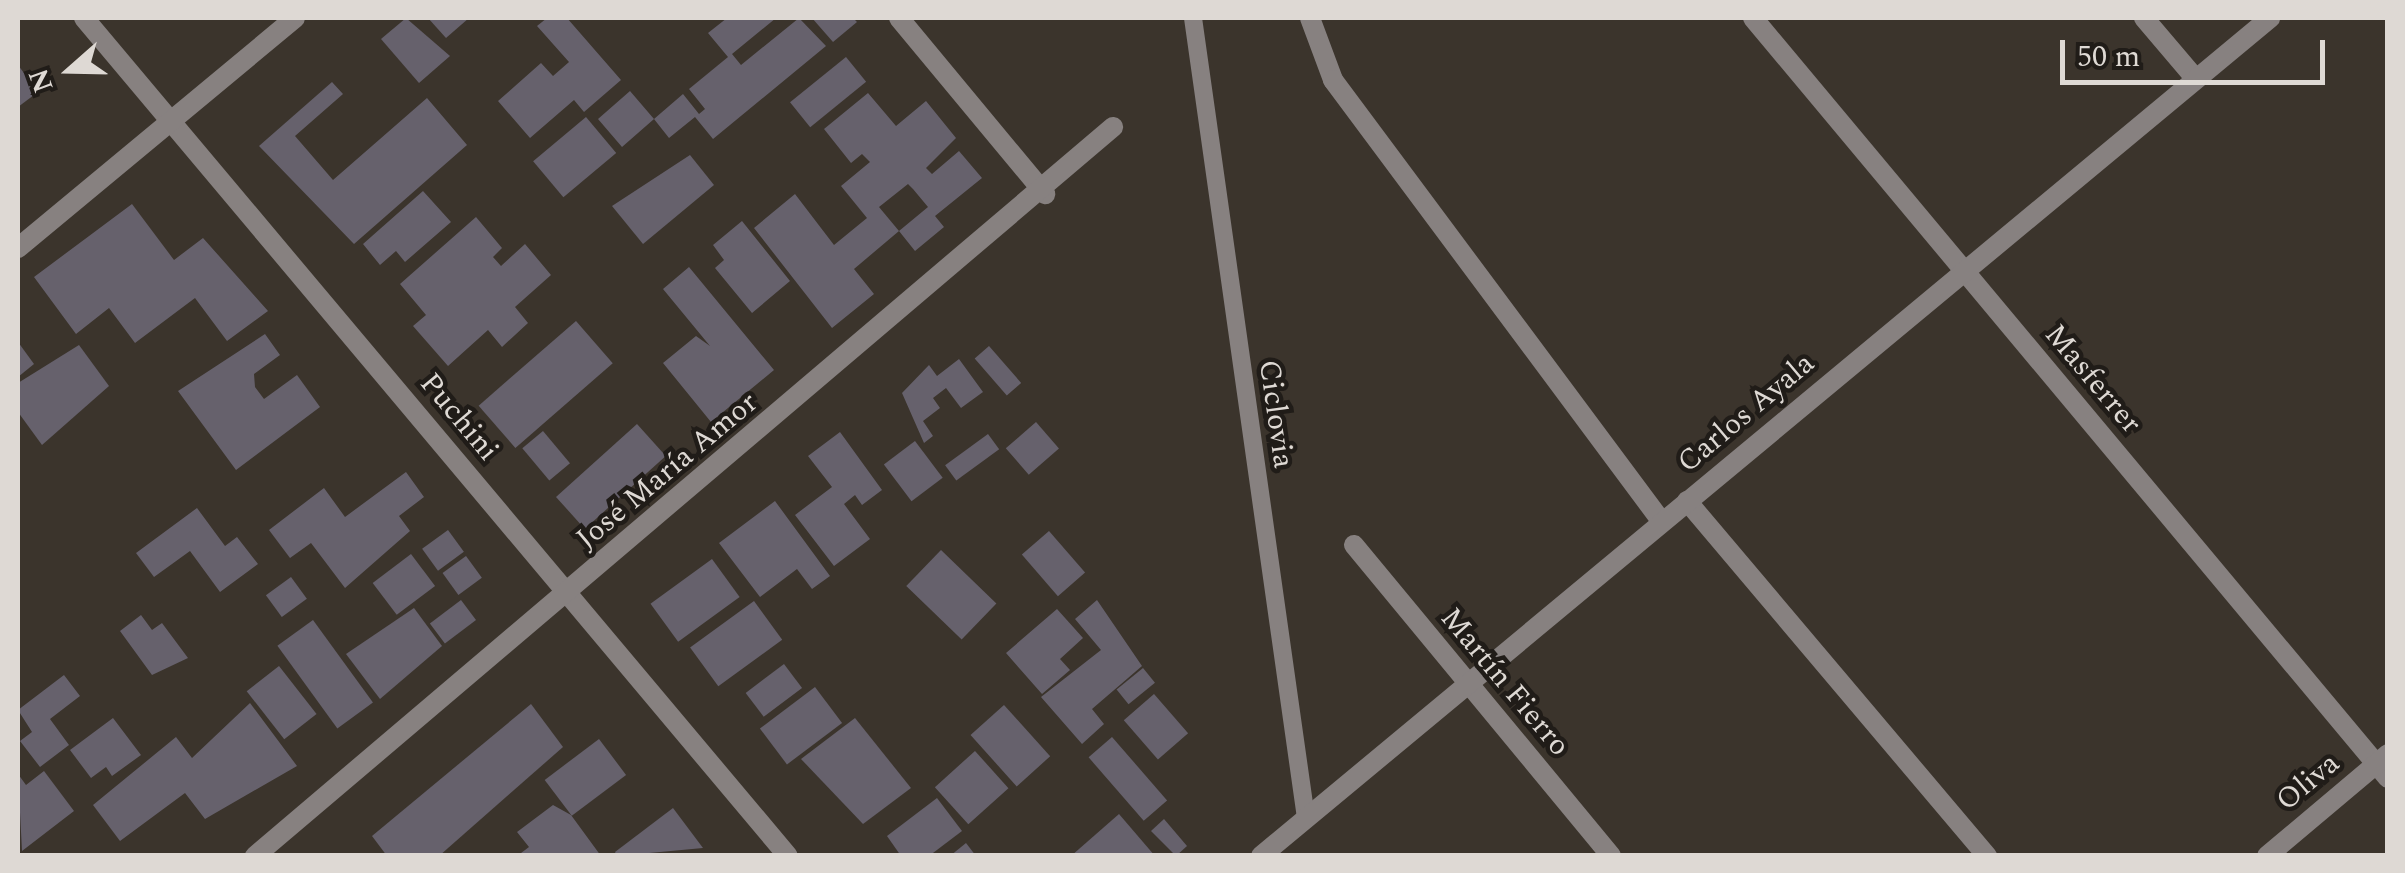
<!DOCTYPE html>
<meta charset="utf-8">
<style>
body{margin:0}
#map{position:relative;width:2405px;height:873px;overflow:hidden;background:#3b342c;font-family:Spectral,serif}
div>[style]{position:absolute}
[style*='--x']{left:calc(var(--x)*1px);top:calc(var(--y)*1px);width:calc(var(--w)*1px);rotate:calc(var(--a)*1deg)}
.building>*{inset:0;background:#66616c;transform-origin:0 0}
.service>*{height:18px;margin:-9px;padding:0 9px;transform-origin:9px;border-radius:9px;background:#878180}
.minor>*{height:20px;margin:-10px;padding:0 10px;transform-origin:10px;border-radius:10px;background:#878180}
span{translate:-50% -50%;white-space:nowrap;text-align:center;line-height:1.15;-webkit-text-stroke:9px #201c18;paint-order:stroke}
.street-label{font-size:30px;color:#ded9d4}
.frame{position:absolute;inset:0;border:20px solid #ded9d4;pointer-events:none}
.north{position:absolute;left:20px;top:20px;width:100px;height:100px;-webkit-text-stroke:8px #201c18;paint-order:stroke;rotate:250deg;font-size:28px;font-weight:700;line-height:40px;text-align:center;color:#ded9d4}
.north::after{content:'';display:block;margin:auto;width:35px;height:45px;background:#ded9d4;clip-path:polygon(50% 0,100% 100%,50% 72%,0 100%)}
.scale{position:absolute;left:2060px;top:40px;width:265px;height:45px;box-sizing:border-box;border:5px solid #ded9d4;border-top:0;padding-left:12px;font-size:30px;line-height:35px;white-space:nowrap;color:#ded9d4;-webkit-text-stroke:8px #201c18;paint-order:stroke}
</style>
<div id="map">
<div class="building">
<div style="clip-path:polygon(406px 18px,450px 56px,419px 83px,381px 39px)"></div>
<div style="clip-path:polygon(428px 18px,469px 18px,446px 38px)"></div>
<div style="clip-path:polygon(547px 18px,567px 18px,621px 80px,584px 112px,574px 100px,530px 138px,498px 101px,541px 63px,553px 76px,569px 62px,537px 26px)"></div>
<div style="clip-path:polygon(727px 18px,776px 18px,732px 54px,741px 65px,799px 18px,826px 46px,713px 139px,695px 117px,669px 138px,654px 119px,622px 147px,598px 119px,630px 91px,654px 119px,683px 94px,699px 114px,705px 109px,689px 89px,728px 57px,708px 33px)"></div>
<div style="clip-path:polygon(812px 18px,853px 18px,857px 22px,833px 42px)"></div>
<div style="left:846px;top:57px;width:32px;height:72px;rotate:51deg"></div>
<div style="clip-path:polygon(18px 65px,38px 92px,18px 107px)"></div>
<div style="clip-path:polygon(332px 82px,343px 94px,295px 136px,333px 180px,427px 98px,467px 145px,354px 244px,259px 146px)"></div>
<div style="clip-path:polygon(868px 93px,896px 126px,926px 101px,956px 138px,926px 168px,932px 174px,959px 151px,982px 178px,935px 216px,944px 227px,915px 251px,899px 231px,928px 207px,913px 189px,908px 184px,879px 207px,899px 231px,854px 269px,874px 294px,832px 328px,754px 228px,795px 194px,834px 245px,867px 218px,841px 186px,870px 162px,862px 154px,851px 163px,824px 129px)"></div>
<div style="left:586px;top:117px;width:47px;height:69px;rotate:50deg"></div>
<div style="clip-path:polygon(690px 155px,714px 185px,643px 244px,612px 206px)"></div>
<div style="clip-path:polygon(423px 191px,451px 222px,405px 262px,396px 251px,380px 265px,363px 244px)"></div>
<div style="clip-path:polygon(132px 204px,174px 260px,203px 238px,268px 311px,227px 341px,195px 298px,135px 343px,109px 308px,76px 334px,34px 277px)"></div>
<div style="clip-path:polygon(476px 217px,502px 248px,493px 257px,501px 266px,525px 244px,551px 275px,515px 307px,528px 323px,502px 347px,488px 330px,448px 366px,413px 326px,426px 315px,400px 284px)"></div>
<div style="clip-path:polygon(742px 221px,790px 281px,752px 313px,715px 268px,724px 260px,713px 245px)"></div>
<div style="clip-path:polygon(689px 267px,774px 370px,711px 422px,663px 363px,696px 336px,710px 346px,663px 289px)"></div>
<div style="left:576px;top:321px;width:56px;height:129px;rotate:49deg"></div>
<div style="clip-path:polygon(265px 334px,280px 355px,254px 374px,255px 387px,264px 399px,297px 375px,320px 407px,236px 470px,178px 391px)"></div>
<div style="clip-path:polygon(18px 342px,34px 364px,18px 377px)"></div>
<div style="clip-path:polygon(79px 345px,109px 386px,42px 445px,18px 412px,18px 383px)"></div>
<div style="left:989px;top:346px;width:49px;height:19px;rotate:49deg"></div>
<div style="clip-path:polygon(959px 359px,983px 392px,961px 408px,946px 388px,933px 398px,940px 408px,923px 421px,933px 436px,924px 443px,902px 393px,929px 365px,937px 376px)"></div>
<div style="left:1036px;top:422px;width:35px;height:40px;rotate:49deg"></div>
<div style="left:637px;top:424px;width:43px;height:109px;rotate:48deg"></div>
<div style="left:543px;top:431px;width:42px;height:27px;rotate:50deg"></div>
<div style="clip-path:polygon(840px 432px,882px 490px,862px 505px,855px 495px,844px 504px,870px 539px,834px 566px,795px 515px,832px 487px,808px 456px)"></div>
<div style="left:988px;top:434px;width:19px;height:53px;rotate:54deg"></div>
<div style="left:915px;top:441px;width:46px;height:39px;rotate:53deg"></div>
<div style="clip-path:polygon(406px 472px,424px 497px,399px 516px,410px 531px,345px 588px,311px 543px,290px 558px,269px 530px,324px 488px,345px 517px)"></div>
<div style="clip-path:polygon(775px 501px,830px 576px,812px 589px,797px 569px,760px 597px,719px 543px)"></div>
<div style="clip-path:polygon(197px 508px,225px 546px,237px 537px,258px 564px,220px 592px,190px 551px,154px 577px,136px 553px)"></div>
<div style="left:448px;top:530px;width:27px;height:32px;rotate:54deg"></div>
<div style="left:1049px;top:531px;width:55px;height:36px;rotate:49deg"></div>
<div style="left:941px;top:550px;width:77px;height:50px;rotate:44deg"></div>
<div style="left:411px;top:554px;width:40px;height:48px;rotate:53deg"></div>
<div style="left:466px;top:556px;width:27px;height:29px;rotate:54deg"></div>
<div style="left:712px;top:559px;width:47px;height:76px;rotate:54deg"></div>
<div style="left:291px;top:577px;width:27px;height:31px;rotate:54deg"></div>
<div style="left:461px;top:600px;width:25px;height:39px;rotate:53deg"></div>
<div style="clip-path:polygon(1097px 600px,1142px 666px,1092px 709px,1104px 724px,1082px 744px,1041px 697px,1101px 650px,1075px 619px)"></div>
<div style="left:754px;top:601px;width:48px;height:79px;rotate:54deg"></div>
<div style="clip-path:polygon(414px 608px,442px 646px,380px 699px,346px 654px)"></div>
<div style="clip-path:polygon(1057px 609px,1083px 638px,1060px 659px,1070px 670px,1042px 694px,1006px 653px)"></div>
<div style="clip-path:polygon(141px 615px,152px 630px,162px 623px,188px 658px,152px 675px,120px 631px)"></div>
<div style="left:313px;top:620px;width:102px;height:44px;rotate:54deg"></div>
<div style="left:784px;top:664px;width:30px;height:48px;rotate:53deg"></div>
<div style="left:279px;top:666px;width:61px;height:41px;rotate:52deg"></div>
<div style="left:1143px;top:668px;width:19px;height:34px;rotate:51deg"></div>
<div style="clip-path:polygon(64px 675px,80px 696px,50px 719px,69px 745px,40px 767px,20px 741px,32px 732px,18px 710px)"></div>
<div style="left:815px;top:687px;width:45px;height:69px;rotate:53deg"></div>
<div style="left:1154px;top:694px;width:52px;height:40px;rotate:49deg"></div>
<div style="clip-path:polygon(250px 703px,297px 766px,205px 819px,185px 793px,120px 841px,93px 805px,176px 737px,192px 758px)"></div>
<div style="clip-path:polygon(531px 704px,563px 747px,439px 856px,387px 856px,372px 836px)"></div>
<div style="left:1004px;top:705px;width:69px;height:45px;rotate:48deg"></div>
<div style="clip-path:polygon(113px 718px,141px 755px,112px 776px,106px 767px,91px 778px,70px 750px)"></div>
<div style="clip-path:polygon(855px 718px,911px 788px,863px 824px,801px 759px)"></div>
<div style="left:1112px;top:737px;width:84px;height:31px;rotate:49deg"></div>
<div style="left:599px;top:739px;width:45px;height:68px;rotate:53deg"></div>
<div style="left:975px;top:751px;width:50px;height:54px;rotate:48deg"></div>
<div style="clip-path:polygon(44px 771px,74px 811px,22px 851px,18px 774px,26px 785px)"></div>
<div style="clip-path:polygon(937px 798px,962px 831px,929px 856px,901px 856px,887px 836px)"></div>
<div style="clip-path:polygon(553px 805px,571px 815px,601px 856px,517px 856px,529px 847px,517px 832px)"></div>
<div style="clip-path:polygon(673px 808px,703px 848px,617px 856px,615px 852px)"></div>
<div style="clip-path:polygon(1119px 814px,1155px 856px,1071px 856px)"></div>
<div style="clip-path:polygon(1164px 819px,1187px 846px,1176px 856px,1151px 831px)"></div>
<div style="clip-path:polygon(966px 843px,976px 856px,950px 856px)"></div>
</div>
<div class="service">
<div style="--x:1193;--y:18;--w:808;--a:81.96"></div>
</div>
<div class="minor">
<div style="--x:84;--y:18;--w:1094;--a:49.97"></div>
<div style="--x:899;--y:18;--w:229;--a:50.3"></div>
<div style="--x:1310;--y:18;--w:66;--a:69.6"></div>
<div style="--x:1333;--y:80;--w:551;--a:53.34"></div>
<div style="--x:1753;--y:18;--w:990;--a:50.12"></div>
<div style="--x:2144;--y:18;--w:80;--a:49.6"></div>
<div style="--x:18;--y:248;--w:360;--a:-39.7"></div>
<div style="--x:1687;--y:501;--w:465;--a:49.8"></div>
<div style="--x:1354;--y:545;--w:403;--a:50.4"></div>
<div style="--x:255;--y:856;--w:1126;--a:-40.35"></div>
<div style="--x:1261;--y:856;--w:1312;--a:-39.71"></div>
<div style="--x:2267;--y:856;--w:158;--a:-40.1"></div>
</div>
<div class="street-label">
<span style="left:2093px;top:379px;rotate:50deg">Masferrer</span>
<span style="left:1746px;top:413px;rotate:-40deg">Carlos Ayala</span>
<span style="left:1276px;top:414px;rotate:82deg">Ciclovia</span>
<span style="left:459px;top:417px;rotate:50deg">Puchini</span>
<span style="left:667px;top:471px;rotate:-40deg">José María Amor</span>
<span style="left:1505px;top:682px;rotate:50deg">Martín Fierro</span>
<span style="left:2308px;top:782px;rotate:-40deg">Oliva</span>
</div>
<div class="frame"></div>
<div class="north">N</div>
<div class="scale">50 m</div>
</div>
